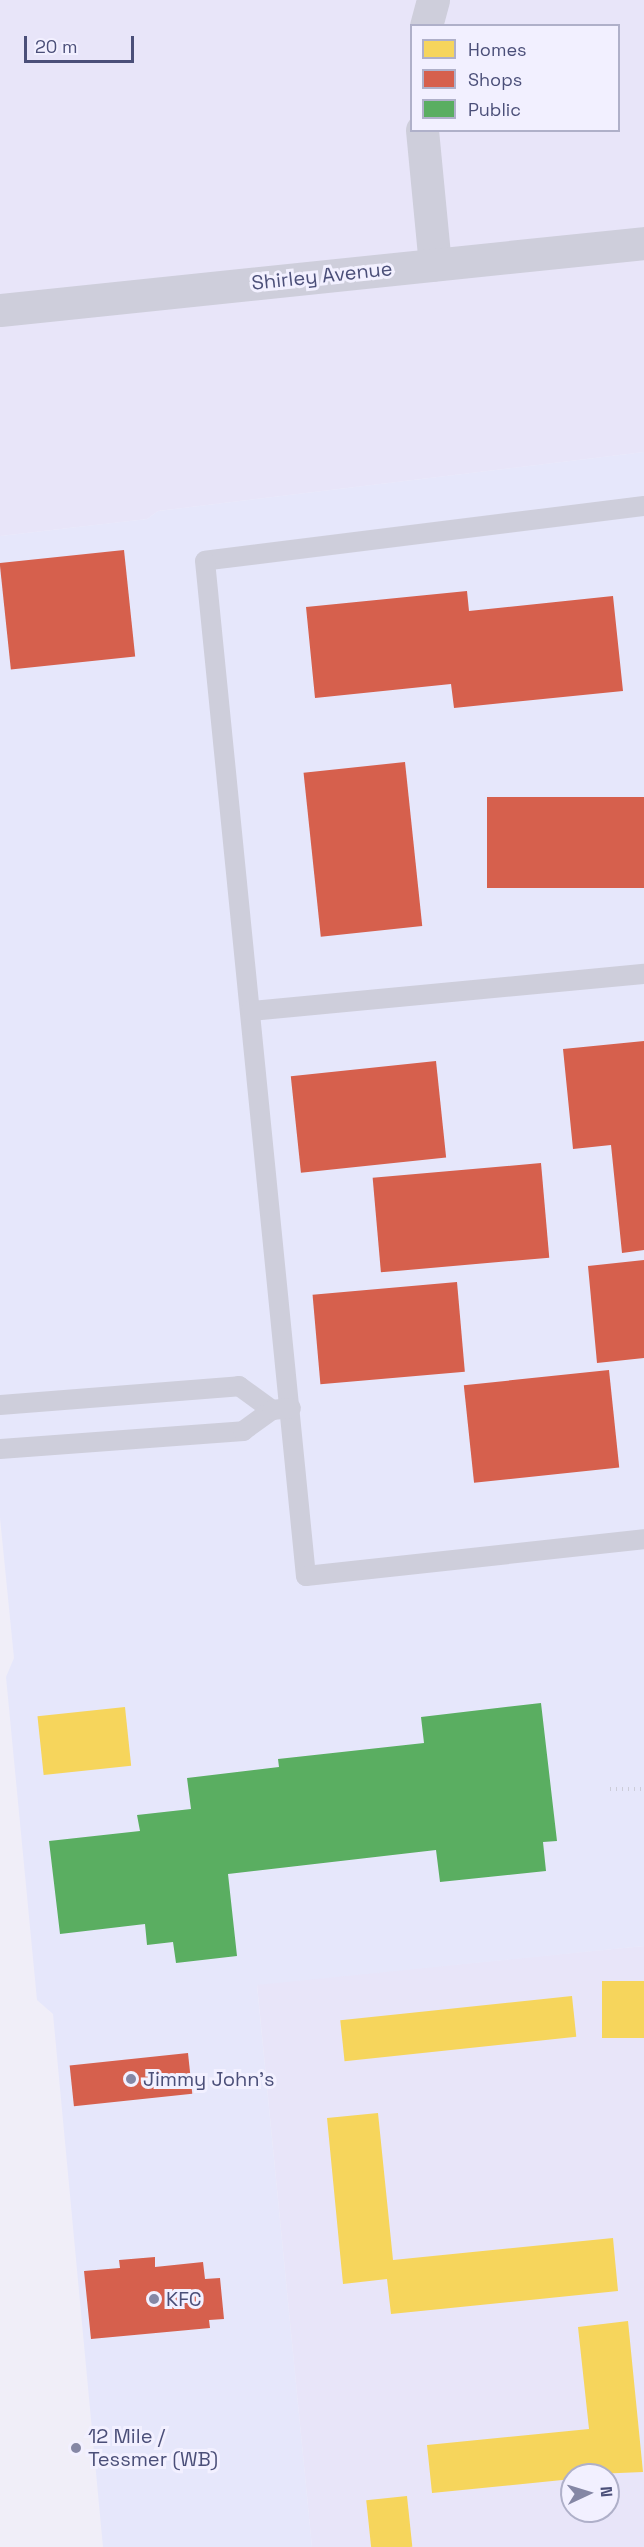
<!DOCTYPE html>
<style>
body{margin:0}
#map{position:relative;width:644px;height:2547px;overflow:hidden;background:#f0eef8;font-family:"Space Grotesk",sans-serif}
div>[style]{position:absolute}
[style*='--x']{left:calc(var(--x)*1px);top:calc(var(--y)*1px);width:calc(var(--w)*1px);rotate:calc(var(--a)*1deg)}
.residential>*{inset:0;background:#e8e5f9}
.commercial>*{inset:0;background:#e6e7fb}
.homes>*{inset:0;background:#f6d55c;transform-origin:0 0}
.shops>*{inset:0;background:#d6604d;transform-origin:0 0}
.public>*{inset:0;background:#5aae61}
.path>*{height:4px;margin-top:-2px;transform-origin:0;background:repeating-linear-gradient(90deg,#cccdd9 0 1.5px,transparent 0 6px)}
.service>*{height:20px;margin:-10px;padding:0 10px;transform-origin:10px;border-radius:10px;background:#cecedb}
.minor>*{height:33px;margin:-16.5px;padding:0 16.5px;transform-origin:16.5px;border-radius:16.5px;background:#cecedb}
.dots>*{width:16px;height:16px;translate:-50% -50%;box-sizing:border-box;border:3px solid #f2f0ff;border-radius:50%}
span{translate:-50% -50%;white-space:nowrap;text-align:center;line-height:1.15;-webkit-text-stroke:6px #f2f0ff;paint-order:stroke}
.street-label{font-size:20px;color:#4b4f79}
.poi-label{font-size:20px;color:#4b4f79}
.left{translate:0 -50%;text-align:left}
.legend{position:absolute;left:410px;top:24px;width:210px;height:108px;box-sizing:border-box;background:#f2f0ff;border:2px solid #afb0c9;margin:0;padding:8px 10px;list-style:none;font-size:18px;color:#4b4f79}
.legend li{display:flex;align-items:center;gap:12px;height:30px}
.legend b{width:30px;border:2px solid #afb0c9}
.north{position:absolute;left:560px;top:2463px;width:60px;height:60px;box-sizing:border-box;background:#f2f0ff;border:2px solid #afb0c9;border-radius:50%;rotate:86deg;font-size:16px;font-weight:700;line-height:24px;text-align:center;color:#4b4f79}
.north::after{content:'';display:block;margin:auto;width:21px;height:27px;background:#8587a5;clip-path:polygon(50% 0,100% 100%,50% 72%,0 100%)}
.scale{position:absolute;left:24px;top:36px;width:110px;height:27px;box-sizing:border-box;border:3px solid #4b4f79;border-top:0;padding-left:8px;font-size:18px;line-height:21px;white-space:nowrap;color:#4b4f79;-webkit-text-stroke:4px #f2f0ff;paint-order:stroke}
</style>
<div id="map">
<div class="residential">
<div style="clip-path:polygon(evenodd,0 0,644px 0,644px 452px,158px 511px,147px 519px,0 536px,0 0,412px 26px,618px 26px,618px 130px,412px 130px,412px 26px)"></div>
<div style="clip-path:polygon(evenodd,644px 1946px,644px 2547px,312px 2547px,257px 1984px,644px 1946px,572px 2475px,608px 2475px,608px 2511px,572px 2511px,572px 2475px)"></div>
</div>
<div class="commercial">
<div style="clip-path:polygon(644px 452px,644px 1946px,257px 1985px,312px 2547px,103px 2547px,53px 2014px,37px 2000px,6px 1677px,14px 1658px,0 1518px,0 536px,147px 519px,158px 511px)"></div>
</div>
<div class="homes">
<div style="left:125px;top:1707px;width:59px;height:88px;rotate:84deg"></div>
<div style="left:644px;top:1981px;width:57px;height:42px;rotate:90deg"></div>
<div style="left:572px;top:1996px;width:41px;height:233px;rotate:84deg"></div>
<div style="clip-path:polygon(378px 2113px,393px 2260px,613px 2238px,618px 2291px,391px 2314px,387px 2279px,343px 2284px,327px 2118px)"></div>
<div style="clip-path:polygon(628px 2321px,643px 2472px,572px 2475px,572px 2479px,432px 2493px,427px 2445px,589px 2429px,578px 2327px)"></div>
<div style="left:407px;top:2496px;width:51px;height:41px;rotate:84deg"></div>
</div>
<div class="shops">
<div style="left:124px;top:550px;width:107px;height:125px;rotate:84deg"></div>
<div style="clip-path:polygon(467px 591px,469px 611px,613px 596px,623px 691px,454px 708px,451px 684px,315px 698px,306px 607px)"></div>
<div style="left:405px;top:762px;width:165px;height:102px;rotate:84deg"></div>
<div style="left:644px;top:797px;width:91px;height:157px;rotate:90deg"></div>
<div style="clip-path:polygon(644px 1041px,644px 1250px,622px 1253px,611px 1145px,573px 1149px,563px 1049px)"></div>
<div style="left:436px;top:1061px;width:97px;height:146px;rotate:84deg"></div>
<div style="left:541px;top:1163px;width:95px;height:169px;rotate:85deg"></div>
<div style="clip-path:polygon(644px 1260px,644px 1358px,597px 1363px,588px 1266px)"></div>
<div style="left:457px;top:1282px;width:90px;height:145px;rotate:85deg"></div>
<div style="left:609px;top:1370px;width:98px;height:146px;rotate:84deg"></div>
<div style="left:188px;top:2053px;width:41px;height:119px;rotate:84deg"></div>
<div style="clip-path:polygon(155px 2257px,155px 2267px,203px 2262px,205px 2279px,220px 2278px,224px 2319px,209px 2320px,210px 2328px,91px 2339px,84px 2271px,120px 2268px,119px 2260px)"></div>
</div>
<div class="public">
<div style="clip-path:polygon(541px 1703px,557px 1841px,543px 1842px,546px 1871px,440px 1882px,436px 1850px,228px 1874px,237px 1956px,176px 1963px,173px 1942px,147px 1945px,145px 1924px,60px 1934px,49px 1841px,140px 1831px,137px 1815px,191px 1809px,187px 1778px,279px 1767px,278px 1759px,424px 1743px,421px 1717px)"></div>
</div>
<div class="path">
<div style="--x:610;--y:1789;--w:34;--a:0"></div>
</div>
<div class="service">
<div style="--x:644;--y:506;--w:442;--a:172.9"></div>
<div style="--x:205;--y:561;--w:1020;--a:84.32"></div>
<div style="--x:306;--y:1576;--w:340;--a:-6.2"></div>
<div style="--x:251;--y:1011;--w:395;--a:-5.4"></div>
<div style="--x:0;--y:1405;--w:240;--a:-4.5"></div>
<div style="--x:239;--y:1386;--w:41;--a:36"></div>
<div style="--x:0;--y:1449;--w:244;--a:-4.2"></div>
<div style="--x:243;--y:1431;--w:36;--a:-36"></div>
<div style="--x:272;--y:1410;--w:19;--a:-6"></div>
</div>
<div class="minor">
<div style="--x:426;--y:26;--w:27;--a:-75"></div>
<div style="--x:422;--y:130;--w:135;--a:84.5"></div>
<div style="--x:0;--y:310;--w:647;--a:-5.94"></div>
</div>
<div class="dots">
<div style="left:131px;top:2079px;background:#8587a5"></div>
<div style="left:154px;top:2299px;background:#8587a5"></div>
<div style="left:76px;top:2448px;background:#8587a5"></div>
</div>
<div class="street-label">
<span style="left:322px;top:276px;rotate:-6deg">Shirley Avenue</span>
</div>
<div class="poi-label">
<span class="left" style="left:143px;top:2079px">Jimmy John's</span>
<span class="left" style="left:166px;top:2299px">KFC</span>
<span class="left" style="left:88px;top:2448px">12 Mile /<br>Tessmer (WB)</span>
</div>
<ul class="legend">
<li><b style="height:16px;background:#f6d55c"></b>Homes</li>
<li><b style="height:16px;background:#d6604d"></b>Shops</li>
<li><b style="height:16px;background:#5aae61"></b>Public</li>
</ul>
<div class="north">N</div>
<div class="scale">20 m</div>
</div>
